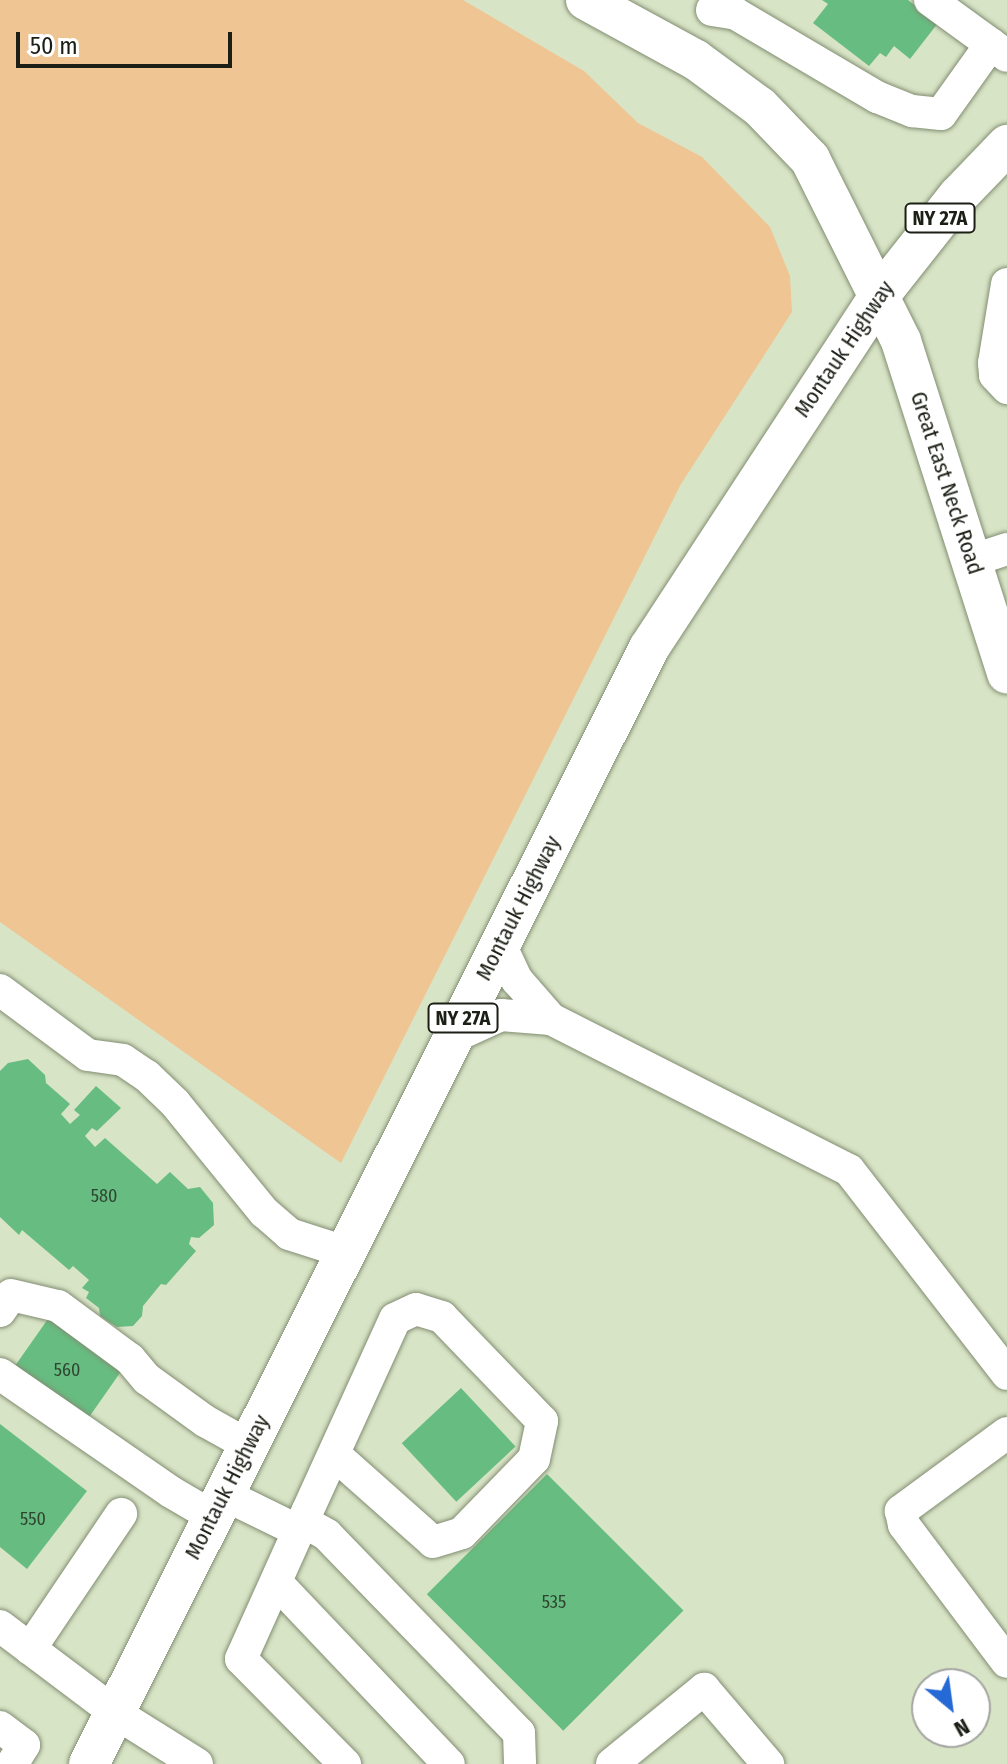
<!DOCTYPE html>
<style>
body{margin:0}
#map{position:relative;width:1007px;height:1764px;overflow:hidden;background:#d8e4c6;font-family:"Fira Sans Condensed",sans-serif}
div>[style]{position:absolute}
[style*='--x']{left:calc(var(--x)*1px);top:calc(var(--y)*1px);width:calc(var(--w)*1px);rotate:calc(var(--a)*1deg)}
.green>*{inset:0;background:#efc593}
.building>*{inset:0;background:#67bc81;transform-origin:0 0}
.roads{filter:drop-shadow(0 0 2px #828d72) drop-shadow(0 0 2px #828d72)}
.minor>*{height:32px;margin:-16px;padding:0 16px;transform-origin:16px;border-radius:16px;background:#fff}
.major>*{height:40px;margin:-20px;padding:0 20px;transform-origin:20px;border-radius:20px;background:#fff}
span{translate:-50% -50%;white-space:nowrap;text-align:center;line-height:1.15;-webkit-text-stroke:8px #fff;paint-order:stroke}
.number-label{font-size:18px;color:#2e4630}
.number-label span{-webkit-text-stroke-width:0}
.shield-label span{padding:2px 6px;background:#fff;border:2px solid;border-radius:6px;-webkit-text-stroke-width:0}
.shield-label{font-size:20px;color:#1b1f15;font-weight:700}
.street-label{font-size:22px;color:#1b1f15}
.north{position:absolute;left:911px;top:1668px;width:80px;height:80px;box-sizing:border-box;background:#fff;border:2px solid #a4a5a1;border-radius:50%;rotate:151deg;font-size:22px;font-weight:700;line-height:32px;text-align:center;color:#1b1f15}
.north::after{content:'';display:block;margin:auto;width:28px;height:36px;background:#2469d5;clip-path:polygon(50% 0,100% 100%,50% 72%,0 100%)}
.scale{position:absolute;left:16px;top:32px;width:216px;height:36px;box-sizing:border-box;border:4px solid #1b1f15;border-top:0;padding-left:10px;font-size:24px;line-height:28px;white-space:nowrap;color:#1b1f15;-webkit-text-stroke:6px #fff;paint-order:stroke}
</style>
<div id="map">
<div class="green">
<div style="clip-path:polygon(0 0,463px 0,584px 71px,638px 123px,702px 157px,770px 227px,790px 276px,792px 312px,681px 484px,341px 1163px,0 922px)"></div>
</div>
<div class="building">
<div style="clip-path:polygon(822px 0,908px 0,938px 23px,910px 59px,894px 46px,886px 57px,880px 53px,869px 66px,813px 23px,828px 4px)"></div>
<div style="clip-path:polygon(28px 1059px,45px 1075px,46px 1083px,70px 1104px,61px 1114px,70px 1124px,80px 1115px,74px 1110px,96px 1086px,121px 1108px,97px 1131px,92px 1128px,85px 1136px,95px 1147px,105px 1138px,157px 1184px,170px 1172px,188px 1189px,200px 1187px,213px 1203px,214px 1225px,199px 1238px,191px 1237px,189px 1244px,196px 1251px,166px 1285px,161px 1284px,143px 1306px,142px 1316px,133px 1326px,117px 1327px,100px 1316px,99px 1308px,86px 1298px,89px 1292px,82px 1288px,89px 1280px,73px 1266px,69px 1270px,22px 1230px,19px 1235px,0 1217px,0 1071px,8px 1063px)"></div>
<div style="left:50px;top:1316px;width:90px;height:70px;rotate:35deg"></div>
<div style="left:461px;top:1388px;width:80px;height:81px;rotate:47deg"></div>
<div style="clip-path:polygon(0 1424px,87px 1491px,27px 1569px,0 1547px)"></div>
<div style="left:547px;top:1474px;width:193px;height:170px;rotate:45deg"></div>
</div>
<div class="roads">
<div class="minor">
<div style="--x:930;--y:0;--w:95;--a:36"></div>
<div style="--x:712;--y:10;--w:24;--a:9"></div>
<div style="--x:736;--y:14;--w:164;--a:30.5"></div>
<div style="--x:877;--y:97;--w:38;--a:22"></div>
<div style="--x:912;--y:111;--w:29;--a:6"></div>
<div style="--x:941;--y:114;--w:86;--a:-54.5"></div>
<div style="--x:1007;--y:284;--w:80;--a:99.3"></div>
<div style="--x:994;--y:363;--w:12;--a:85"></div>
<div style="--x:995;--y:375;--w:18;--a:47"></div>
<div style="--x:973;--y:560;--w:36;--a:-18"></div>
<div style="--x:500;--y:944;--w:40;--a:65"></div>
<div style="--x:517;--y:980;--w:52;--a:48.9"></div>
<div style="--x:0;--y:990;--w:109;--a:36.5"></div>
<div style="--x:88;--y:1055;--w:35;--a:8"></div>
<div style="--x:123;--y:1060;--w:29;--a:34"></div>
<div style="--x:147;--y:1076;--w:39;--a:44"></div>
<div style="--x:175;--y:1103;--w:141;--a:50.8"></div>
<div style="--x:264;--y:1212;--w:33;--a:41"></div>
<div style="--x:289;--y:1234;--w:59;--a:17.8"></div>
<div style="--x:453;--y:1037;--w:53;--a:-24.6"></div>
<div style="--x:501;--y:1015;--w:50;--a:4.6"></div>
<div style="--x:551;--y:1019;--w:334;--a:26.9"></div>
<div style="--x:849;--y:1170;--w:258;--a:52.2"></div>
<div style="--x:0;--y:1311;--w:19;--a:-55"></div>
<div style="--x:11;--y:1295;--w:48;--a:13.2"></div>
<div style="--x:58;--y:1306;--w:89;--a:36.4"></div>
<div style="--x:130;--y:1359;--w:26;--a:50"></div>
<div style="--x:147;--y:1379;--w:72;--a:35.9"></div>
<div style="--x:205;--y:1421;--w:49;--a:29.2"></div>
<div style="--x:0;--y:1374;--w:208;--a:34.6"></div>
<div style="--x:171;--y:1492;--w:48;--a:30.3"></div>
<div style="--x:1007;--y:1433;--w:132;--a:143.7"></div>
<div style="--x:901;--y:1511;--w:14;--a:78"></div>
<div style="--x:904;--y:1525;--w:171;--a:53.1"></div>
<div style="--x:334;--y:1454;--w:132;--a:41.6"></div>
<div style="--x:433;--y:1542;--w:30;--a:-17"></div>
<div style="--x:462;--y:1533;--w:103;--a:-45.8"></div>
<div style="--x:534;--y:1459;--w:39;--a:-78"></div>
<div style="--x:542;--y:1421;--w:144;--a:-133.9"></div>
<div style="--x:442;--y:1317;--w:27;--a:-163"></div>
<div style="--x:416;--y:1309;--w:23;--a:155"></div>
<div style="--x:395;--y:1319;--w:212;--a:114.5"></div>
<div style="--x:307;--y:1512;--w:161;--a:114.2"></div>
<div style="--x:241;--y:1659;--w:148;--a:45.3"></div>
<div style="--x:223;--y:1494;--w:85;--a:26"></div>
<div style="--x:304;--y:1522;--w:26;--a:29"></div>
<div style="--x:327;--y:1535;--w:276;--a:45.9"></div>
<div style="--x:519;--y:1733;--w:31;--a:88"></div>
<div style="--x:276;--y:1582;--w:251;--a:46.5"></div>
<div style="--x:0;--y:1626;--w:143;--a:37"></div>
<div style="--x:114;--y:1712;--w:98;--a:32.1"></div>
<div style="--x:30;--y:1649;--w:163;--a:-56"></div>
<div style="--x:0;--y:1727;--w:30;--a:37"></div>
<div style="--x:24;--y:1745;--w:22;--a:122"></div>
<div style="--x:612;--y:1764;--w:119;--a:-39.2"></div>
<div style="--x:704;--y:1689;--w:99;--a:49.5"></div>
</div>
<div class="major">
<div style="--x:586;--y:0;--w:125;--a:28.6"></div>
<div style="--x:696;--y:60;--w:79;--a:36.3"></div>
<div style="--x:760;--y:107;--w:72;--a:46.1"></div>
<div style="--x:810;--y:159;--w:203;--a:63.4"></div>
<div style="--x:901;--y:341;--w:349;--a:72.3"></div>
<div style="--x:89;--y:1764;--w:1249;--a:-63.35"></div>
<div style="--x:649;--y:648;--w:420;--a:-56.8"></div>
<div style="--x:879;--y:296;--w:127;--a:-51.7"></div>
<div style="--x:958;--y:196;--w:71;--a:-46.1"></div>
</div>
</div>
<div class="number-label">
<span style="left:104px;top:1196px">580</span>
<span style="left:67px;top:1370px">560</span>
<span style="left:33px;top:1519px">550</span>
<span style="left:554px;top:1602px">535</span>
</div>
<div class="shield-label">
<span style="left:940px;top:218px">NY 27A</span>
<span style="left:463px;top:1018px">NY 27A</span>
</div>
<div class="street-label">
<span style="left:844px;top:349px;rotate:-56deg">Montauk Highway</span>
<span style="left:947px;top:483px;rotate:72deg">Great East Neck Road</span>
<span style="left:518px;top:908px;rotate:-63deg">Montauk Highway</span>
<span style="left:227px;top:1487px;rotate:-63deg">Montauk Highway</span>
</div>
<div class="north">N</div>
<div class="scale">50 m</div>
</div>
